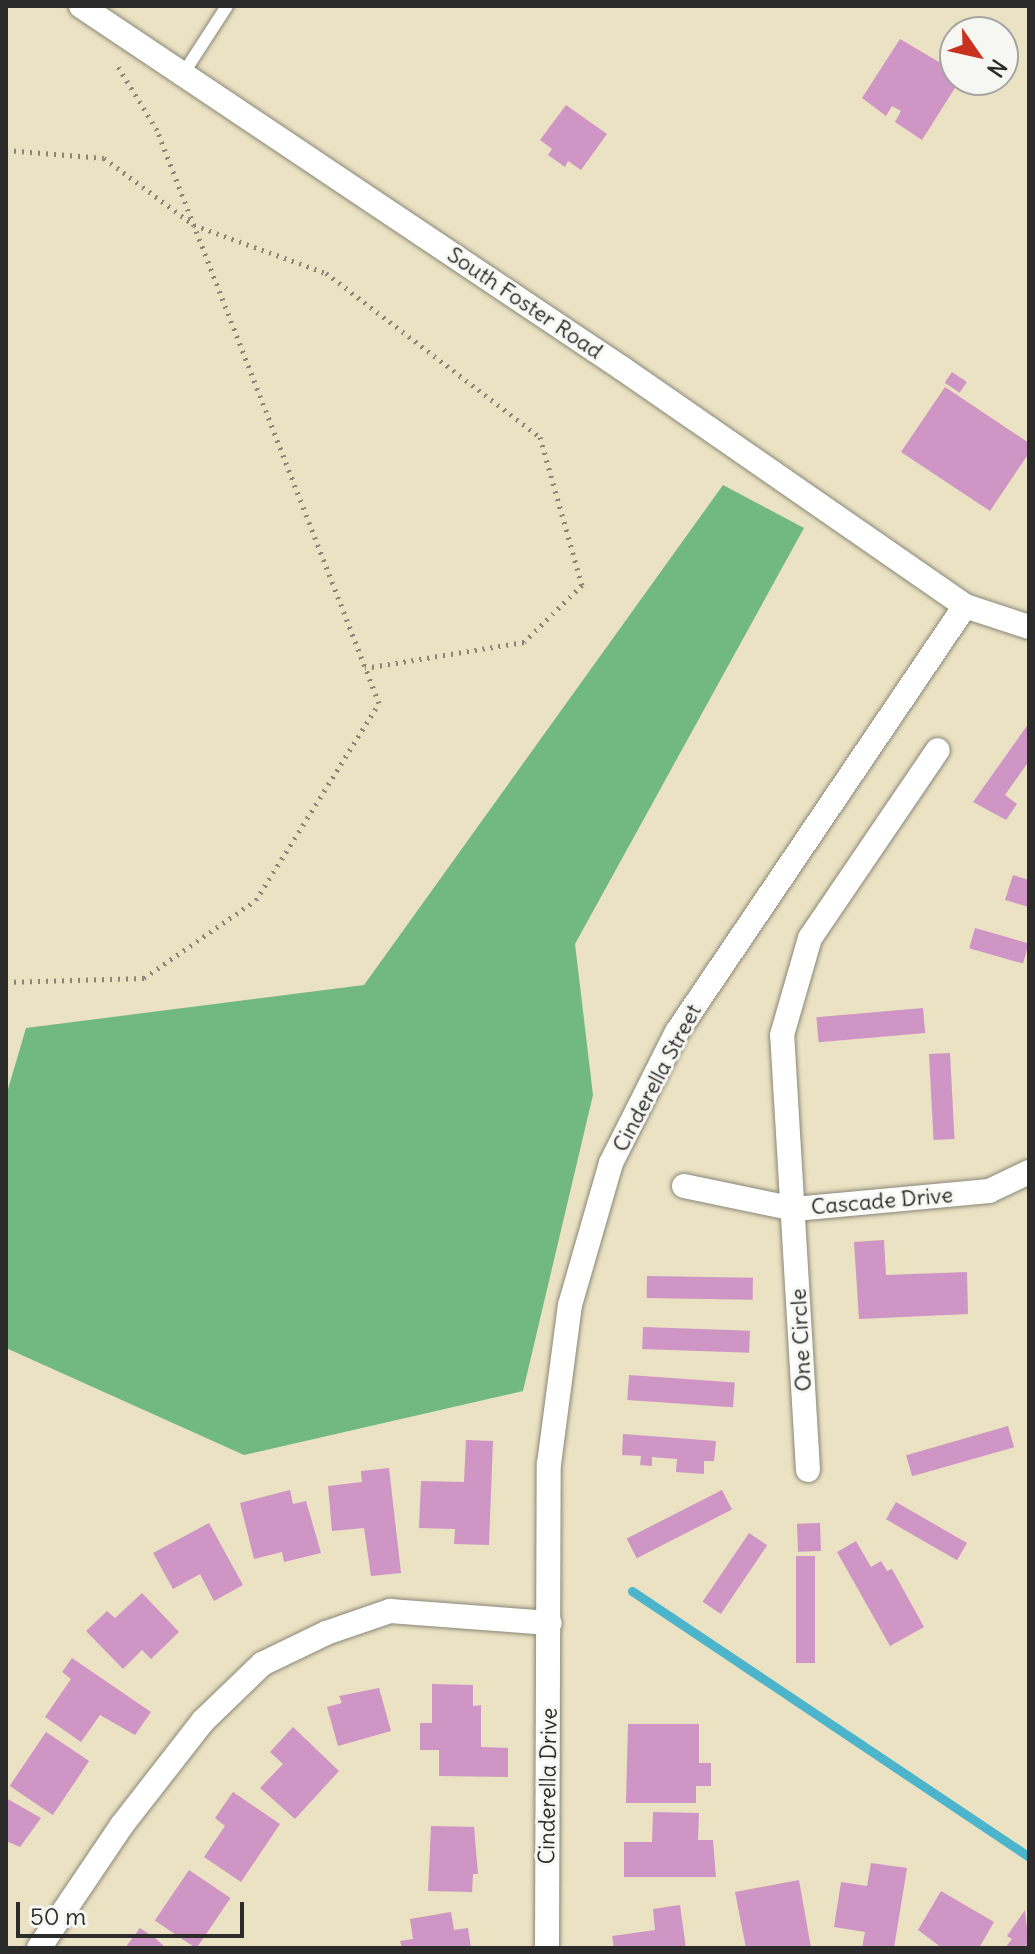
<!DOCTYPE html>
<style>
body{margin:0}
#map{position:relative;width:1035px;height:1954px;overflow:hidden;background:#eae2c3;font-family:Delius,sans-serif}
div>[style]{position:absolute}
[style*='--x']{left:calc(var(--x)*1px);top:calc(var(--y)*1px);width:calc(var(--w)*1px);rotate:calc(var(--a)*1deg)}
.forest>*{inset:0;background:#72b97f}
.stream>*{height:9px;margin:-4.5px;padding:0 4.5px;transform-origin:4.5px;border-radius:4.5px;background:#4cb4cb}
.building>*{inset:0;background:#cf95c5;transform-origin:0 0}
.path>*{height:5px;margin-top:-2.5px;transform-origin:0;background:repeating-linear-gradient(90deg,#8a8677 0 2px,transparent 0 8px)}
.roads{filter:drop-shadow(0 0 2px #8a8677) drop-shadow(0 0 2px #8a8677)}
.service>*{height:12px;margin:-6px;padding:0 6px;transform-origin:6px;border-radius:6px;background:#fff}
.minor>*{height:24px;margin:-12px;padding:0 12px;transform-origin:12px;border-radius:12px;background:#fff}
span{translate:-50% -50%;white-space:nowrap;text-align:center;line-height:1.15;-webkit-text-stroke:6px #f6f6f2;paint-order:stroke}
.street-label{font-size:22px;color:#2b2b2b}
.frame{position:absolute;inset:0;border:8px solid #2b2b2b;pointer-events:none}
.north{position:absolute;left:939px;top:16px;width:80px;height:80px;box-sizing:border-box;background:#f6f6f2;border:2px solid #a5a5a2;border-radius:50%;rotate:124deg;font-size:22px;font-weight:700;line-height:32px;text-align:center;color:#2b2b2b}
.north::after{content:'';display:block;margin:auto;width:28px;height:36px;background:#c8321e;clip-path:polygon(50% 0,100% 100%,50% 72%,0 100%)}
.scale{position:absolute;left:16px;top:1902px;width:228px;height:36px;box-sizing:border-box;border:4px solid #2b2b2b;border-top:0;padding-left:10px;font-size:24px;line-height:28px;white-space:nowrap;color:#2b2b2b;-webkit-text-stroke:6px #f6f6f2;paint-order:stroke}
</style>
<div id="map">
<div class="forest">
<div style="clip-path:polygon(723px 485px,804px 528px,575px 944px,593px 1095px,523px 1391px,244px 1455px,6px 1348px,6px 1096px,26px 1028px,364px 985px)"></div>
</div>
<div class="stream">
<div style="--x:632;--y:1591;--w:478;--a:33.8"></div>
</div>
<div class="building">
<div style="clip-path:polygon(900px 39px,939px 62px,947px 49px,955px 54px,955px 80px,960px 80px,922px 140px,895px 122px,901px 111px,892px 106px,886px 116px,862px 98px)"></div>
<div style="clip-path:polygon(566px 105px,607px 134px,581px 170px,568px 161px,565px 167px,548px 155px,552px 149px,540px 140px)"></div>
<div style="left:952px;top:372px;width:18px;height:13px;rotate:34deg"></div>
<div style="clip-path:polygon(945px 387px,1029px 443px,1029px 453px,990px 511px,901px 452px)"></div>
<div style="clip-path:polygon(1029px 723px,1029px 761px,1005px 795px,1017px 804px,1006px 820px,973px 802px)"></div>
<div style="clip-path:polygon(1013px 875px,1029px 880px,1029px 907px,1005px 900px)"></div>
<div style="left:975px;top:928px;width:56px;height:21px;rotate:16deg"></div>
<div style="left:923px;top:1008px;width:25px;height:107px;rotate:85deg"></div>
<div style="left:950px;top:1053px;width:86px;height:21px;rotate:87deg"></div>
<div style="clip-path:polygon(884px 1240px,886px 1275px,967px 1272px,968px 1314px,859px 1319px,854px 1242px)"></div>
<div style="left:647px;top:1276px;width:106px;height:22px;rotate:1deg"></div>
<div style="left:643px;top:1327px;width:107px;height:22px;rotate:2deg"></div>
<div style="left:629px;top:1375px;width:106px;height:25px;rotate:4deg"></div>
<div style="left:1008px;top:1426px;width:22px;height:106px;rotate:74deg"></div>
<div style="clip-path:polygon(623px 1434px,716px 1441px,714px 1461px,704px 1461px,704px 1474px,676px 1472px,677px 1459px,652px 1457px,652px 1466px,640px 1465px,641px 1456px,622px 1455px)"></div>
<div style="clip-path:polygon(466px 1440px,493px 1441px,489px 1545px,454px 1544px,455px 1529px,419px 1528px,421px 1481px,464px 1482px)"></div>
<div style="clip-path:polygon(389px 1468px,401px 1573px,371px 1576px,364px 1528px,332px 1531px,328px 1486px,362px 1482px,361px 1471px)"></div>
<div style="clip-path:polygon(290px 1490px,293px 1504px,306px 1501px,321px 1553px,284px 1562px,282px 1552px,254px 1559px,240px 1503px)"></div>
<div style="left:722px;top:1490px;width:22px;height:107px;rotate:63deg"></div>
<div style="left:896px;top:1502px;width:82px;height:20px;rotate:30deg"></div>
<div style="clip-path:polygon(209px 1523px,243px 1585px,214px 1601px,200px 1574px,173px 1589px,153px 1553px)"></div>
<div style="left:820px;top:1523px;width:28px;height:23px;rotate:88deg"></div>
<div style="left:749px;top:1533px;width:22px;height:83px;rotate:34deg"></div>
<div style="clip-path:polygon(856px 1541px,871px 1567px,881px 1561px,887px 1571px,892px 1569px,924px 1627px,890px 1646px,837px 1552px)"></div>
<div style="left:796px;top:1556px;width:19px;height:107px"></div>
<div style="clip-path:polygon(142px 1593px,179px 1632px,151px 1659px,142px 1650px,123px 1669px,86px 1631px,107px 1611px,115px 1618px)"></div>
<div style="clip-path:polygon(72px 1658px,151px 1712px,135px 1735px,100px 1715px,81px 1742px,45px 1717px,71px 1679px,62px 1672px)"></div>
<div style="clip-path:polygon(432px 1684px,473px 1685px,473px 1706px,481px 1705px,481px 1747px,508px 1748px,508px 1777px,439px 1776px,439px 1750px,420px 1750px,420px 1723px,432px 1723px)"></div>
<div style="clip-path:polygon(379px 1688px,391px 1731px,338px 1746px,327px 1707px,342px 1703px,339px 1696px)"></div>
<div style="clip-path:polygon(628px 1724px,699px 1724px,699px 1763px,711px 1763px,711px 1786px,696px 1786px,696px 1803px,626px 1803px)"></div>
<div style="clip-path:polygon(293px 1727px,339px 1771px,295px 1819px,260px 1788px,283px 1764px,270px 1752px)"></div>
<div style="left:46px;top:1732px;width:52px;height:65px;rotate:34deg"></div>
<div style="clip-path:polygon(233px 1792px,280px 1824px,241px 1882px,204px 1857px,225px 1826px,215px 1818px)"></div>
<div style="clip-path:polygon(6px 1798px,41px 1818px,20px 1847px,6px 1841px)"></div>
<div style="clip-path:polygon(653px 1812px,699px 1813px,698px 1840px,713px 1840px,716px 1877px,624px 1877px,624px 1842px,652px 1842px)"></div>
<div style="clip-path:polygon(431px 1826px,474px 1827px,478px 1874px,473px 1874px,472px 1892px,428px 1891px)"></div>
<div style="clip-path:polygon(871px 1863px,907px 1868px,894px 1948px,862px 1948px,865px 1932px,834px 1927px,841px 1882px,867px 1886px)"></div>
<div style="left:189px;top:1870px;width:50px;height:61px;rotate:34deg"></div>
<div style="clip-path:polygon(799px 1880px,811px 1948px,746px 1948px,735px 1892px)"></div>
<div style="clip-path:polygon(941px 1891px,994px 1922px,979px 1948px,942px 1948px,918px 1930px)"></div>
<div style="clip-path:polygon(680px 1905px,686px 1948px,614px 1948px,612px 1936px,655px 1930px,653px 1909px)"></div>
<div style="clip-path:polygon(1025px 1910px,1029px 1948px,1005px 1948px,1012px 1939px,1007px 1936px)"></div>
<div style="clip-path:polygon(451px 1912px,454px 1930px,468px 1928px,471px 1948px,402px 1948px,400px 1941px,413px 1939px,410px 1919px)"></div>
<div style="clip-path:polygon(140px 1928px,155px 1938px,166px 1948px,125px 1948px)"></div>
</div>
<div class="path">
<div style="--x:6;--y:150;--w:98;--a:4.7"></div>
<div style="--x:104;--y:158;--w:112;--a:36.7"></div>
<div style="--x:194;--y:225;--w:140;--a:20"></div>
<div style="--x:326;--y:273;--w:270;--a:37.5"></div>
<div style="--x:540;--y:437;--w:154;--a:74.2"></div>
<div style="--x:582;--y:585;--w:81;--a:135.5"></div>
<div style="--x:524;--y:642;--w:161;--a:170.7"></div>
<div style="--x:6;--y:982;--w:138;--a:-1.7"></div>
<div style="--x:144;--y:978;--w:136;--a:-34.9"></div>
<div style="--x:256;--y:900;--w:232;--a:-58"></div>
<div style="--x:379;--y:703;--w:615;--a:-111.18"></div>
<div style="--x:157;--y:130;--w:76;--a:-121.6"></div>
</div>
<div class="roads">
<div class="service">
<div style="--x:183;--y:74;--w:81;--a:-57.1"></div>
</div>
<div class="minor">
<div style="--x:81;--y:6;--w:652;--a:33.81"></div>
<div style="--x:623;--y:369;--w:416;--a:34.7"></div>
<div style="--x:965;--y:606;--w:67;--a:18.2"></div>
<div style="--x:684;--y:1186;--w:113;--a:11.7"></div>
<div style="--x:795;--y:1209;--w:195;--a:-5.3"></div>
<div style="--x:989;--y:1191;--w:44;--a:-25.4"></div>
<div style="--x:808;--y:1470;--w:436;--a:-93.4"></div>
<div style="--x:782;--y:1035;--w:101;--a:-73.9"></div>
<div style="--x:810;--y:938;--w:227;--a:-55.8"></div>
<div style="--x:39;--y:1948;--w:148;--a:-56"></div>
<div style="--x:122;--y:1825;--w:132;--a:-52.1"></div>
<div style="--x:203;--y:1721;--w:82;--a:-44"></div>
<div style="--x:262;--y:1664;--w:71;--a:-25.8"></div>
<div style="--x:326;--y:1633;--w:68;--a:-19"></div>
<div style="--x:390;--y:1611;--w:160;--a:4.3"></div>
<div style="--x:547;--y:1948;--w:484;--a:-89.8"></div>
<div style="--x:549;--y:1464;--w:160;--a:-82.5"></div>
<div style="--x:570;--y:1305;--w:148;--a:-73.9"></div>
<div style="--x:611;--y:1163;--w:147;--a:-63.3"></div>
<div style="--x:677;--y:1032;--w:514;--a:-55.94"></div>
</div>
</div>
<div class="street-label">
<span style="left:525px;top:303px;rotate:34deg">South Foster Road</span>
<span style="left:657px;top:1078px;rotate:-62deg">Cinderella Street</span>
<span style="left:882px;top:1201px;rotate:-5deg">Cascade Drive</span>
<span style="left:801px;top:1340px;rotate:-93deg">One Circle</span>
<span style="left:548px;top:1786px;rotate:-89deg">Cinderella Drive</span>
</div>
<div class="frame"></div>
<div class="north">N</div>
<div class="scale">50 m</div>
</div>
